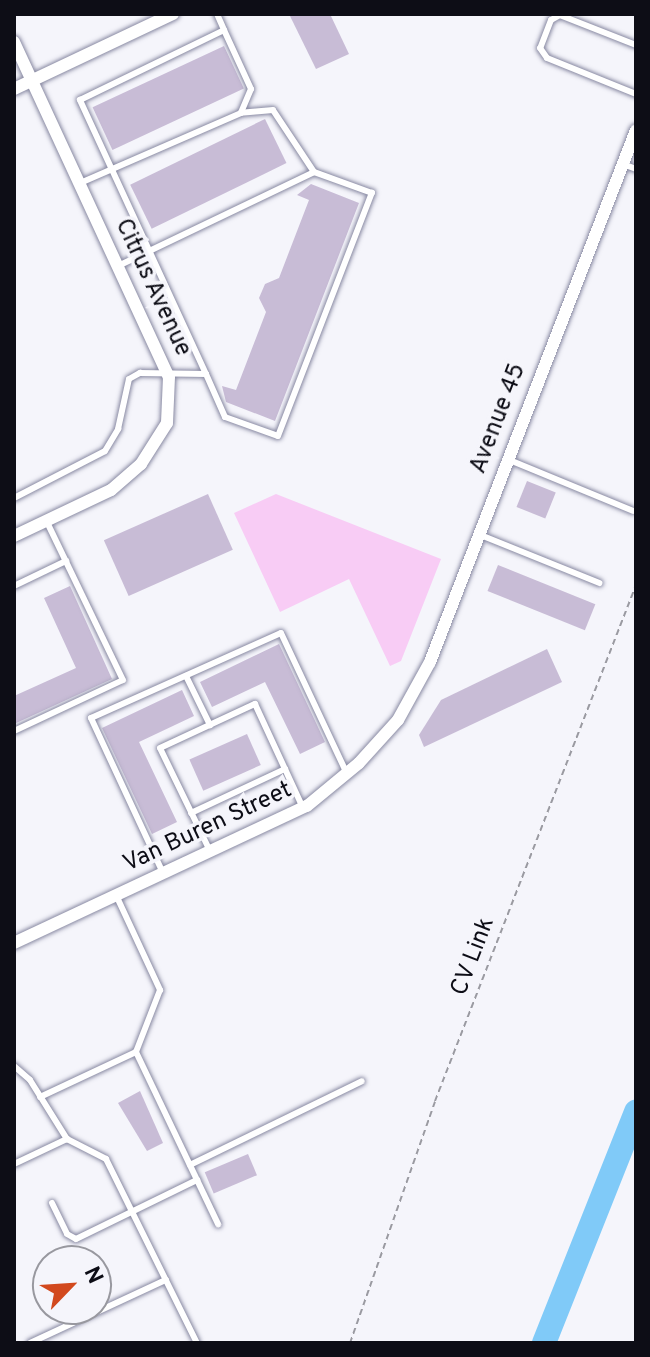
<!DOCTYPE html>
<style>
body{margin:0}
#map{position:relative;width:650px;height:1357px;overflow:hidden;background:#f5f5fb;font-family:Overpass,sans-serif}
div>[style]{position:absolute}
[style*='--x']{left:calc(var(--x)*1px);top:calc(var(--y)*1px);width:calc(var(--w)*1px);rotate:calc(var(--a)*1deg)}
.green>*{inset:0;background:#f8ccf5}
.river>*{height:24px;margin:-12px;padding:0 12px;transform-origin:12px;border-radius:12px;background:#80caf8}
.building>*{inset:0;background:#c8bcd6;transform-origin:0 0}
.path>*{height:2px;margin-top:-1px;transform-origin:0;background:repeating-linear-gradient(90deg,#9a9aa1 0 6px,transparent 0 10px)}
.roads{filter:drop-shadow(0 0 2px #8889a2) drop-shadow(0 0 2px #8889a2)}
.lane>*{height:6px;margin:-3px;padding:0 3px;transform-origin:3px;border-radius:3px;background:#fff}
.street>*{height:12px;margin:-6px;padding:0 6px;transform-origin:6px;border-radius:6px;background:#fff}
span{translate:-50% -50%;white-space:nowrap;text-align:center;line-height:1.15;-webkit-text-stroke:7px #f5f5fb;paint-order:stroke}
.street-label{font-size:24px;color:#0d0d16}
.frame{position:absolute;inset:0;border:16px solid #0d0d16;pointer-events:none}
.north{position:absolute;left:32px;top:1245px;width:80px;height:80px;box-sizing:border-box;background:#f5f5fb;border:2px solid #98989f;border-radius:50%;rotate:65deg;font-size:22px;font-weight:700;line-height:32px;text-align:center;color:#0d0d16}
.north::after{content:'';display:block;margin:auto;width:28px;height:36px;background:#d2491e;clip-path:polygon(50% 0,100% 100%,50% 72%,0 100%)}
</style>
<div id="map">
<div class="green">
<div style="clip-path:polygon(276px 494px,441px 559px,401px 661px,390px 666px,349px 579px,280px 612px,234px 513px)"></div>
</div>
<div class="river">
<div style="--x:544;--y:1343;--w:249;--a:-68.3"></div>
</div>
<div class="building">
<div style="clip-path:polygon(289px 14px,330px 14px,349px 54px,316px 69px)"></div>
<div style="left:224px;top:46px;width:47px;height:145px;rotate:65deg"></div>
<div style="left:265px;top:119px;width:49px;height:150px;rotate:64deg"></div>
<div style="clip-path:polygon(311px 184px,359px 203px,275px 421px,226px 402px,222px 386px,236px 390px,266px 312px,259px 298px,265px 284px,279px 278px,309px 200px,297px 195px)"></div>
<div style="left:527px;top:481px;width:31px;height:28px;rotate:22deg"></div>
<div style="left:208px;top:494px;width:61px;height:114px;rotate:66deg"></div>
<div style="left:498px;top:565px;width:105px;height:28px;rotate:22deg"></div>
<div style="clip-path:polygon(70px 586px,112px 679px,14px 724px,14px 696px,76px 668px,44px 598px)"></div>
<div style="clip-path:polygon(279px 644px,325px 742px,300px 754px,265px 682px,212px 707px,200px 682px)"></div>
<div style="clip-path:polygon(547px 649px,562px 682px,424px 747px,419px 735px,441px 700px)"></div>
<div style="clip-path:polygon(182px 690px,194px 716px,139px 742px,177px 822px,152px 834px,102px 728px)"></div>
<div style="left:247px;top:734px;width:34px;height:63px;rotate:66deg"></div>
<div style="clip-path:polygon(140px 1091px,163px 1143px,147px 1151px,118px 1103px)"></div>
<div style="left:248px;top:1154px;width:23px;height:47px;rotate:67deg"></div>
</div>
<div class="path">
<div style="--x:350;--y:1343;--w:256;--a:-70.6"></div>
<div style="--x:435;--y:1101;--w:554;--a:-68.72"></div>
</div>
<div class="roads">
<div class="lane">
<div style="--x:217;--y:14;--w:17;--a:66"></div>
<div style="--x:636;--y:45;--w:82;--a:-158.5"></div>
<div style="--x:560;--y:15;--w:10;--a:151"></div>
<div style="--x:551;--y:20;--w:30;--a:111"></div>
<div style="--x:540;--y:48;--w:12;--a:55"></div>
<div style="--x:547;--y:58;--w:96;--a:22"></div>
<div style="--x:623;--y:164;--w:14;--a:21"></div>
<div style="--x:118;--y:266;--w:217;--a:-25.6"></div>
<div style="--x:206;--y:374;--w:302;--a:-114.7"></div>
<div style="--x:80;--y:100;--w:160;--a:-25.9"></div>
<div style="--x:224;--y:30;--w:65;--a:65.4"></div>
<div style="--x:251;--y:89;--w:26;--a:113"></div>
<div style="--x:507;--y:459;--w:136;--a:22.4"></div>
<div style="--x:14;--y:498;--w:102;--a:-27.3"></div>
<div style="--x:105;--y:451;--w:26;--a:-59"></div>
<div style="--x:118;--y:429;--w:51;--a:-77.6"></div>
<div style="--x:129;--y:379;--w:13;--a:-29"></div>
<div style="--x:140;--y:373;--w:66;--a:0.9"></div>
<div style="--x:206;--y:374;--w:47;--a:66.2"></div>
<div style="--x:225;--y:417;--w:56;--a:19.7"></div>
<div style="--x:278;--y:436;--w:261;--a:-68.9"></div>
<div style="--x:372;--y:193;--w:62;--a:-160.1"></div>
<div style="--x:314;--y:172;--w:74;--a:-123.5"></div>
<div style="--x:273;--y:110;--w:32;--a:175"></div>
<div style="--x:241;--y:113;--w:176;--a:156.5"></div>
<div style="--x:478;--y:534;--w:131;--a:22"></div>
<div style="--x:14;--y:586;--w:58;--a:-25.7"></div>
<div style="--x:186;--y:676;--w:55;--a:63.9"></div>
<div style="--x:14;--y:731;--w:120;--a:-25.1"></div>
<div style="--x:123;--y:680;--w:175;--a:-115.7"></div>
<div style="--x:191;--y:813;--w:104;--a:-25.1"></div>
<div style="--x:210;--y:851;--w:114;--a:-115.9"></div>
<div style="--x:160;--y:748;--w:105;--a:-24.9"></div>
<div style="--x:255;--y:704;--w:115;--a:65.2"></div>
<div style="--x:163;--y:873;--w:171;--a:-114.9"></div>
<div style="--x:91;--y:718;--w:208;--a:-24.1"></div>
<div style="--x:281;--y:633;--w:153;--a:64.9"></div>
<div style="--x:116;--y:895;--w:105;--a:65.1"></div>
<div style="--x:160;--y:990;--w:66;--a:111.2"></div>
<div style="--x:136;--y:1052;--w:191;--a:64.5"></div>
<div style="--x:14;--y:1066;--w:21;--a:41"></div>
<div style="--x:30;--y:1080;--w:70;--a:57.9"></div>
<div style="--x:67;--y:1139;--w:44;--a:27.1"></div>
<div style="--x:106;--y:1159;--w:205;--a:63.7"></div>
<div style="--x:40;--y:1097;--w:106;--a:-25.1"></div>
<div style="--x:14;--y:1164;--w:59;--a:-25.3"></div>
<div style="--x:190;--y:1165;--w:191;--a:-26"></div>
<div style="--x:52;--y:1203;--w:34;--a:64"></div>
<div style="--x:67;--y:1234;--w:10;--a:29"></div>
<div style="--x:76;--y:1239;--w:135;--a:-26"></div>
<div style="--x:30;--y:1343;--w:150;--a:-24.9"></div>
</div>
<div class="street">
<div style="--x:14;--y:42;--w:369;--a:65.2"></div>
<div style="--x:169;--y:377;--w:46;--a:92.5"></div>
<div style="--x:167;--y:423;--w:49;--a:122.4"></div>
<div style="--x:141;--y:464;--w:40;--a:139"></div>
<div style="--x:111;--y:490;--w:107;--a:154.6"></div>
<div style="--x:14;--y:89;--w:176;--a:-25.3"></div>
<div style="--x:14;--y:943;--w:323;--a:-25.1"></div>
<div style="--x:307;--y:806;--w:67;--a:-39.6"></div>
<div style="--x:359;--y:763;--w:58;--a:-47.8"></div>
<div style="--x:398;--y:720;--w:66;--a:-61.1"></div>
<div style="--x:430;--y:662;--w:570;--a:-68.83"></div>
</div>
</div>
<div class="street-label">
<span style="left:152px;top:288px;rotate:65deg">Citrus Avenue</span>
<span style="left:499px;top:419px;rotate:-69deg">Avenue 45</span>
<span style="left:208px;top:828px;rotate:-25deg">Van Buren Street</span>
<span style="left:474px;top:957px;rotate:-69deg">CV Link</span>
</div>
<div class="frame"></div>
<div class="north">N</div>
</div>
